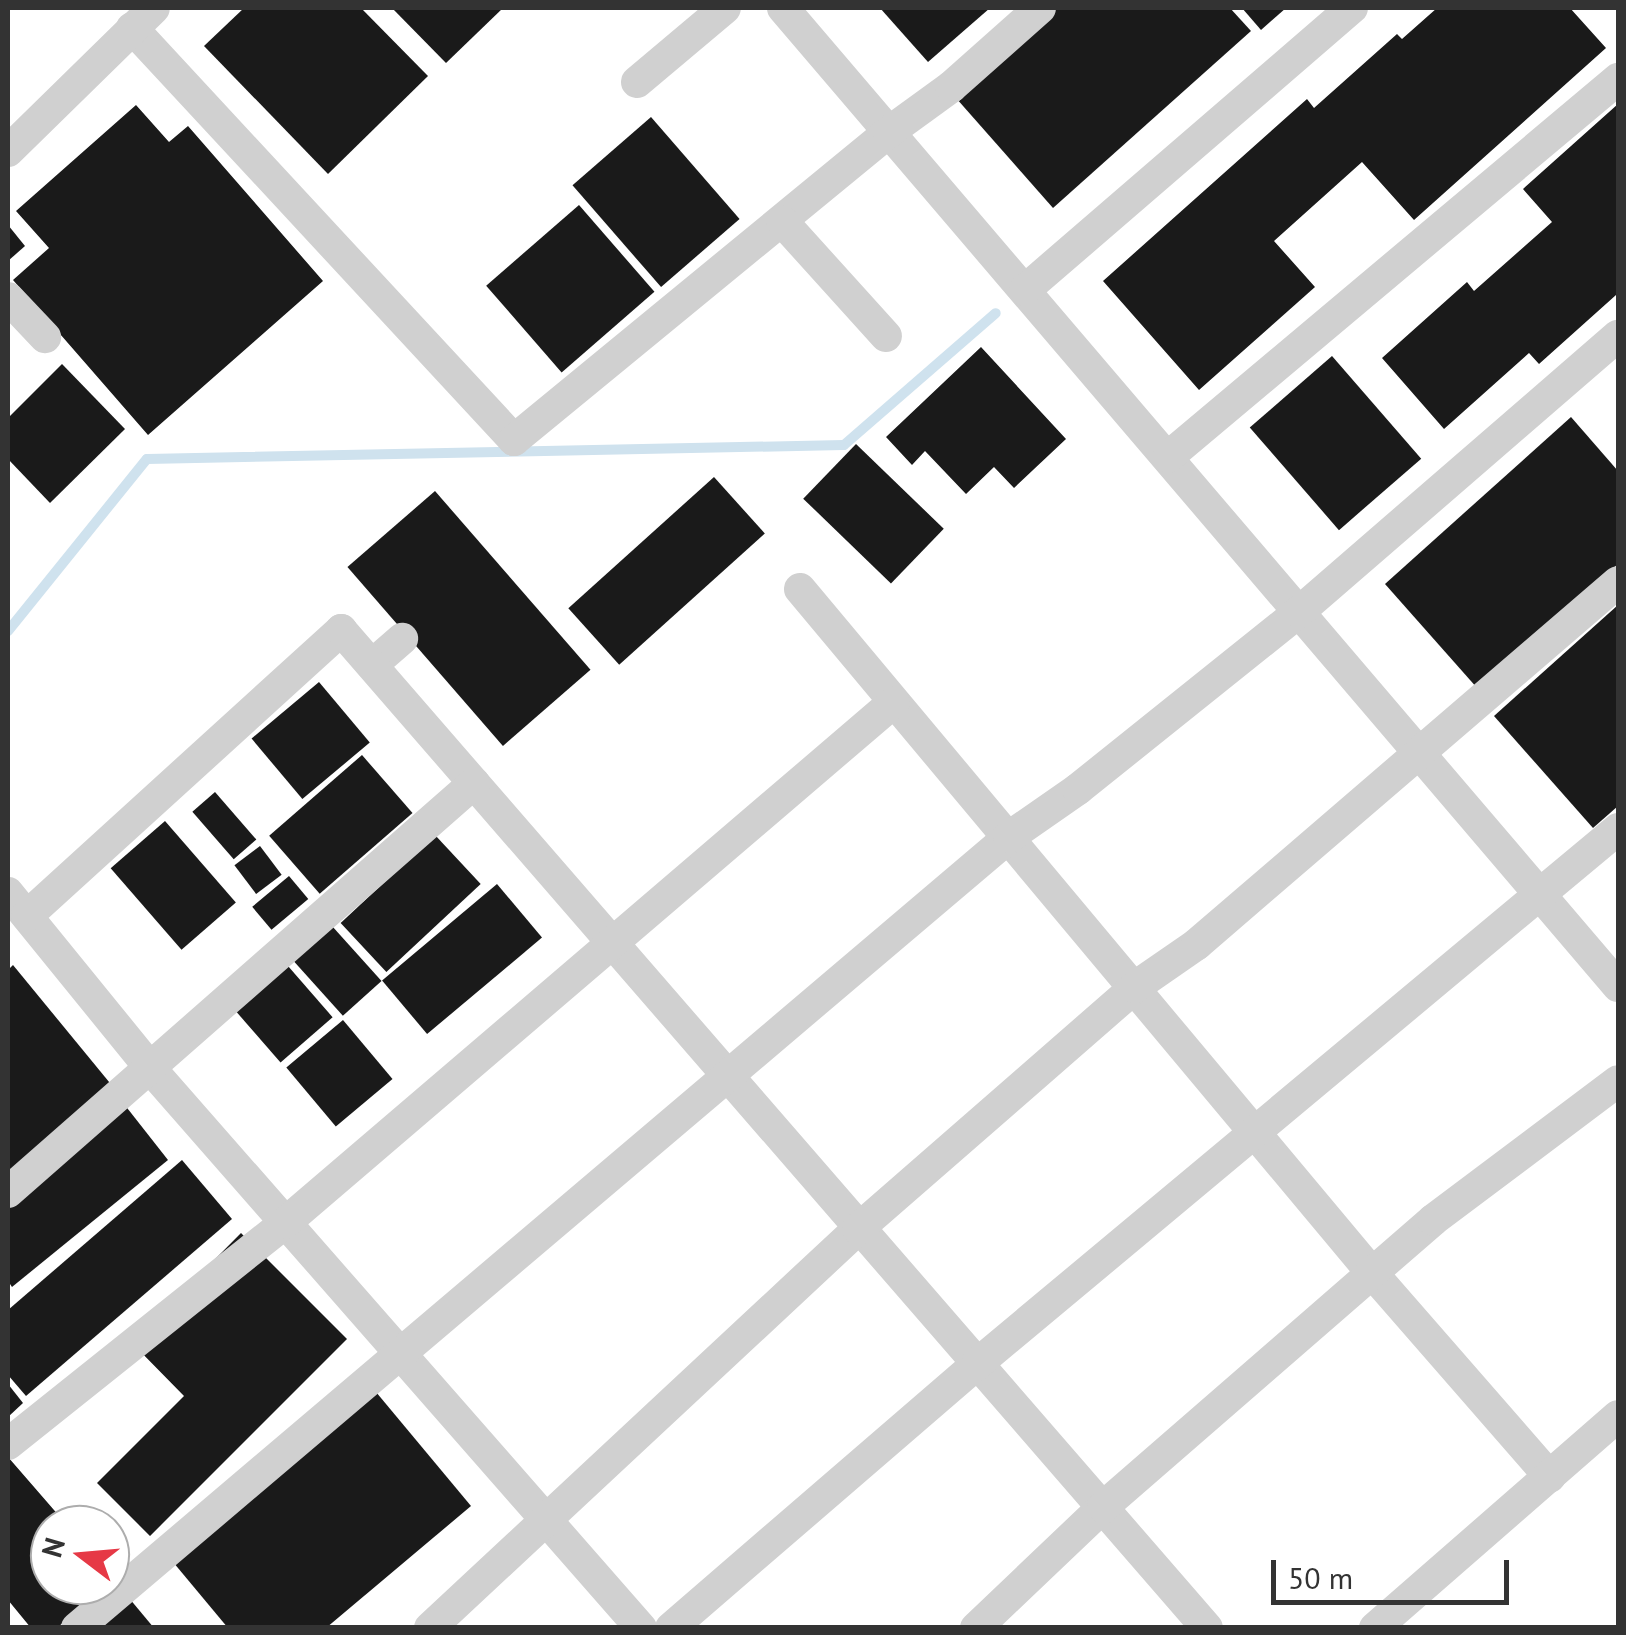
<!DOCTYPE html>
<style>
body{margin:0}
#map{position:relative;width:1626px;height:1635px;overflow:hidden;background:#fff;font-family:"PT Sans",sans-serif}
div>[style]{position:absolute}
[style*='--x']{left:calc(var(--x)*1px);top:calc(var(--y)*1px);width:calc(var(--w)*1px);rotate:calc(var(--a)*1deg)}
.stream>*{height:10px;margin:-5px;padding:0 5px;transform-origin:5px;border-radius:5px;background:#cfe2ee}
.building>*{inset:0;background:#1a1a1a;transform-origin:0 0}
.minor>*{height:32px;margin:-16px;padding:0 16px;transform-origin:16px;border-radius:16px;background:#d0d0d0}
span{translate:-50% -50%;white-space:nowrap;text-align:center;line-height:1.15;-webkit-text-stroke:10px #fff;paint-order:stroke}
.frame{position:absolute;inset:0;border:10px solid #333;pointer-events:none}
.north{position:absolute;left:30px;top:1505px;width:100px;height:100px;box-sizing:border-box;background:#fff;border:2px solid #adadad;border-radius:50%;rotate:286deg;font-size:28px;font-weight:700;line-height:40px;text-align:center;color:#333}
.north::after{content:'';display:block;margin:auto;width:35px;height:45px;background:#e63946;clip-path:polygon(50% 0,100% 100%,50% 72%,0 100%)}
.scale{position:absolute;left:1271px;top:1560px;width:238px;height:45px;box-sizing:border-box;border:5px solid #333;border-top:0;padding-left:12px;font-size:30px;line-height:35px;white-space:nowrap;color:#333;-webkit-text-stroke:8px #fff;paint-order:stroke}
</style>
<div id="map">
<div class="stream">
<div style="--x:8;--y:631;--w:221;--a:-51.1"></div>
<div style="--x:147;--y:459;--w:697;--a:-1.15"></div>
<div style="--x:844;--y:445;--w:201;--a:-41"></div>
</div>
<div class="building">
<div style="clip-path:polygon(244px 8px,361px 8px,428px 76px,328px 174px,204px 46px)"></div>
<div style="clip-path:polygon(392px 8px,503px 8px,446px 63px)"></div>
<div style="clip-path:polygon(880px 8px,990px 8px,928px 62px)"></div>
<div style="clip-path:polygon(1057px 8px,1230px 8px,1251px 31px,1053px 208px,956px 98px)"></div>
<div style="clip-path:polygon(1242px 8px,1286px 8px,1261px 30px)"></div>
<div style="clip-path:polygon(1437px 8px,1570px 8px,1606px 48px,1414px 220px,1362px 162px,1274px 241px,1315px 287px,1199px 390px,1103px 281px,1307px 99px,1314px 108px,1397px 34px,1402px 39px)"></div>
<div style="clip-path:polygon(1618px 104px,1618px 298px,1616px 295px,1539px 364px,1529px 353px,1444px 429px,1382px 358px,1467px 282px,1474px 291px,1552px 222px,1523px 189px)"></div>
<div style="clip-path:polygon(136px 105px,169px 142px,188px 126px,323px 281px,148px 435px,13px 280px,49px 248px,16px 211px)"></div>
<div style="left:651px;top:117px;width:135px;height:104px;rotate:49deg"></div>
<div style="left:579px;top:205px;width:115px;height:123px;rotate:49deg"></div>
<div style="clip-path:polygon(8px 225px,25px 246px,8px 261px)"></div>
<div style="clip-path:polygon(981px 347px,1066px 439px,1014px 488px,994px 467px,966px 494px,925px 451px,912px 465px,886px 437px)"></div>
<div style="left:1332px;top:356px;width:136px;height:109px;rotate:49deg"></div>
<div style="clip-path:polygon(62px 364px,125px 429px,50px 503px,8px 459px,8px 418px)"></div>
<div style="clip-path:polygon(1571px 417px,1618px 471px,1618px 564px,1478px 689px,1385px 584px)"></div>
<div style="left:856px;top:444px;width:122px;height:76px;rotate:44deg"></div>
<div style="left:714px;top:477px;width:76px;height:196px;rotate:48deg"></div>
<div style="left:435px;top:491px;width:237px;height:116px;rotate:49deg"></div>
<div style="clip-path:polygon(1618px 605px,1618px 806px,1593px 828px,1494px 716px)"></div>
<div style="left:319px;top:682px;width:79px;height:88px;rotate:50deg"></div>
<div style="left:362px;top:755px;width:77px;height:123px;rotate:49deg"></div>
<div style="left:215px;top:792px;width:63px;height:30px;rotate:49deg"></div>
<div style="left:165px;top:821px;width:108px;height:72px;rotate:49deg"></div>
<div style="left:435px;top:835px;width:67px;height:129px;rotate:47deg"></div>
<div style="left:260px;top:846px;width:36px;height:32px;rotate:53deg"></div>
<div style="left:289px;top:876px;width:30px;height:48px;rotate:50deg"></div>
<div style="left:497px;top:884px;width:70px;height:150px;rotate:50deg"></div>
<div style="left:332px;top:926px;width:74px;height:52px;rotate:48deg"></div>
<div style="clip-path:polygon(13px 965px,114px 1088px,8px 1175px,8px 970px)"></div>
<div style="left:288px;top:966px;width:68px;height:69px;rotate:49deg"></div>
<div style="left:343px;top:1020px;width:77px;height:74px;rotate:50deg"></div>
<div style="clip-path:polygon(124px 1104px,168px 1160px,12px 1287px,8px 1281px,8px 1199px)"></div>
<div style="clip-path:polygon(182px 1160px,232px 1219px,26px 1396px,8px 1375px,8px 1310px)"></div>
<div style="clip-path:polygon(241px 1233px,347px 1339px,150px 1536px,97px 1483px,184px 1396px,132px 1343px)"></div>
<div style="clip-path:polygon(8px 1384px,23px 1403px,8px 1417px)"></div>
<div style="clip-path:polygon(371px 1386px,471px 1506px,326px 1628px,228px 1628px,168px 1556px)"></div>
<div style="clip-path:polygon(8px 1457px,67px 1525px,50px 1525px,50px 1585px,105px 1585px,57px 1628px,31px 1628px,8px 1600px)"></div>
<div style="clip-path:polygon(129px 1598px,154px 1628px,95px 1628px)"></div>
</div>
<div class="minor">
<div style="--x:783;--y:8;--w:1286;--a:49.51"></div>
<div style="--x:132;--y:28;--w:562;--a:47.16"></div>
<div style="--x:514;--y:440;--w:485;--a:-39.4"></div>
<div style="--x:889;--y:132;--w:77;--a:-36"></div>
<div style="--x:951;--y:87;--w:119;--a:-41.6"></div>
<div style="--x:637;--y:82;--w:115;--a:-40.1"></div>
<div style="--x:8;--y:151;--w:204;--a:-44.4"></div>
<div style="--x:782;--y:221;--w:155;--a:47.9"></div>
<div style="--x:1025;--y:290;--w:432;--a:-40.8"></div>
<div style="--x:8;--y:298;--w:54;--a:46.5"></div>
<div style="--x:1168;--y:457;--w:588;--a:-40.03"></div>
<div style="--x:800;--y:589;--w:893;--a:50.09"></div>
<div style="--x:1373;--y:1274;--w:269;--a:48.9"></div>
<div style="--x:372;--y:665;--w:40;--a:-41"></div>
<div style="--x:8;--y:893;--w:225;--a:50.9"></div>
<div style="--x:150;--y:1068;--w:745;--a:48.76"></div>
<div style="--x:27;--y:916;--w:425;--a:-42.3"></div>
<div style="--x:341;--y:630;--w:1321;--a:49.05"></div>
<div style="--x:8;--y:1192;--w:620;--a:-41.27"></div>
<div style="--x:8;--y:1444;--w:354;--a:-38.6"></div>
<div style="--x:285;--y:1223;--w:801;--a:-40.55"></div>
<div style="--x:77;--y:1628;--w:1222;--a:-40.32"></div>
<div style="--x:1009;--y:837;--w:84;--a:-34.8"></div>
<div style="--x:1078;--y:789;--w:283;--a:-38.7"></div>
<div style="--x:1299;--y:612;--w:422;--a:-40.9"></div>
<div style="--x:430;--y:1628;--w:585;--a:-42.99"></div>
<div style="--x:858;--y:1229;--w:368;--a:-41.1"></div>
<div style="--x:1135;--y:987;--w:75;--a:-34.7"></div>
<div style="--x:1197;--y:944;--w:555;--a:-40.69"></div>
<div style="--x:671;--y:1628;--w:404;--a:-40.8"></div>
<div style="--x:977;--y:1364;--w:835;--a:-39.85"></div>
<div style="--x:976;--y:1628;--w:175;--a:-43.6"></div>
<div style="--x:1103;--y:1507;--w:437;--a:-41"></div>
<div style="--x:1433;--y:1220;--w:231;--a:-36.9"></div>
<div style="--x:1375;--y:1628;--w:322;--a:-41.1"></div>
</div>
<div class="frame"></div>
<div class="north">N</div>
<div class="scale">50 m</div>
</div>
